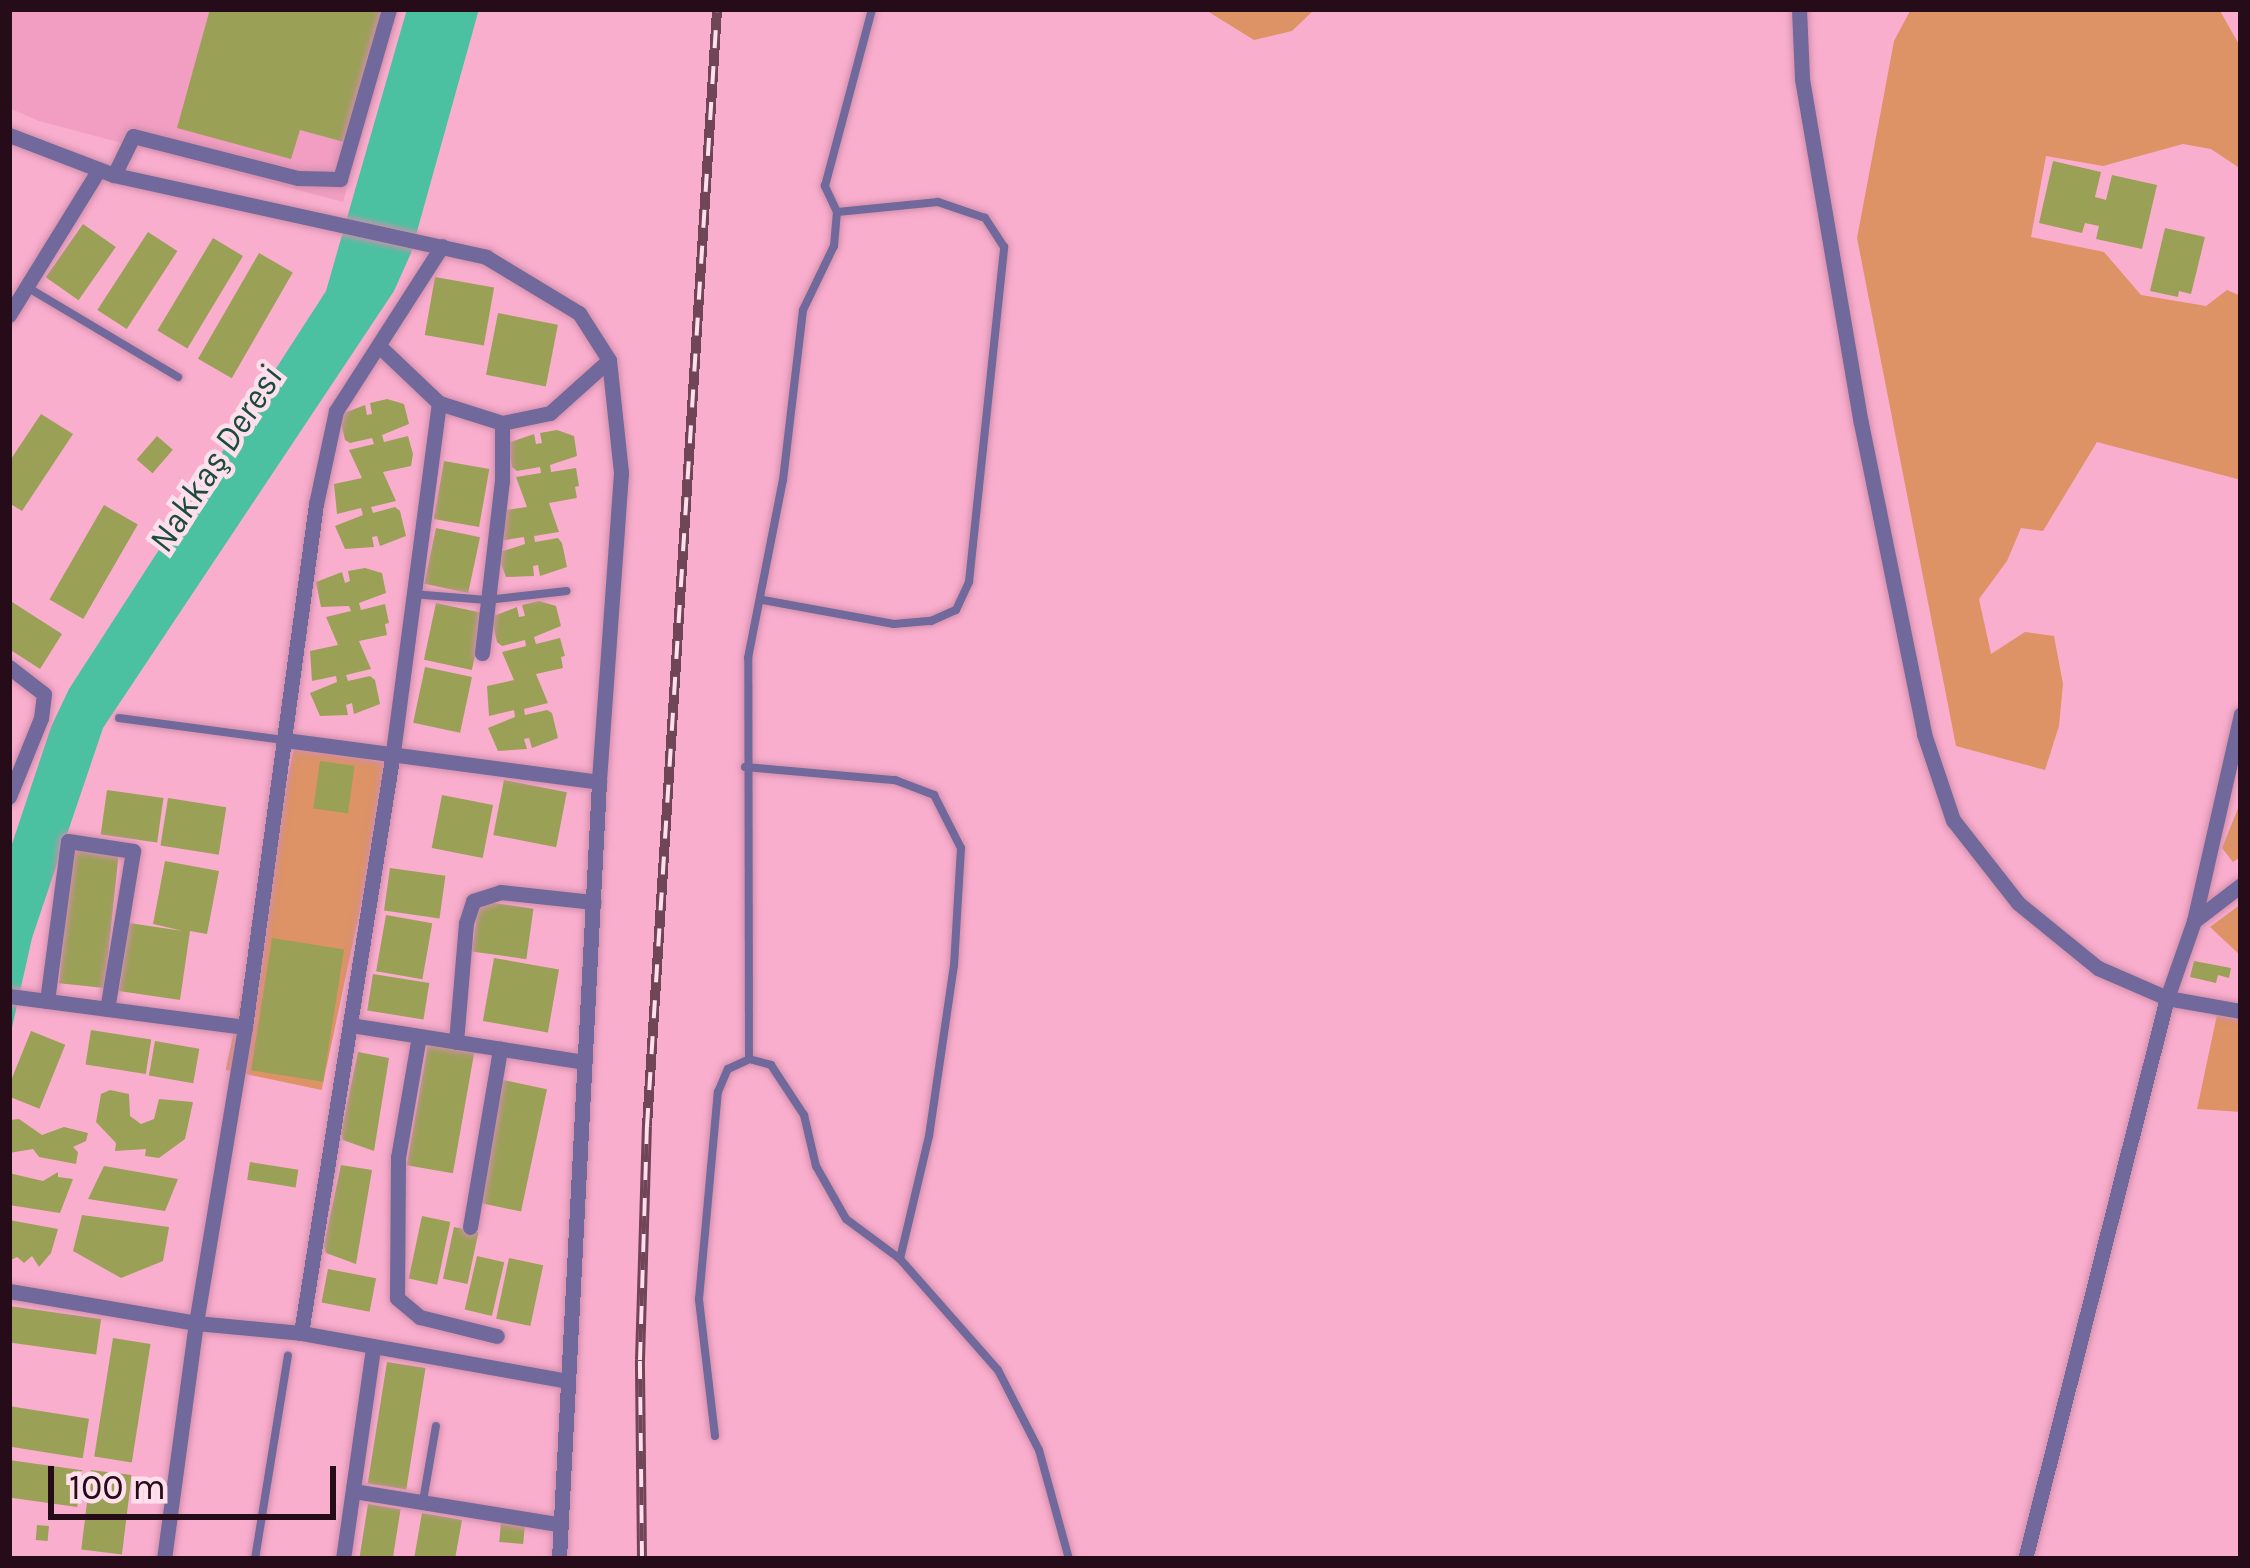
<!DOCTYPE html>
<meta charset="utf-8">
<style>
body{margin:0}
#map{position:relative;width:2250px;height:1568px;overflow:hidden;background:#faaece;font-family:Karla,sans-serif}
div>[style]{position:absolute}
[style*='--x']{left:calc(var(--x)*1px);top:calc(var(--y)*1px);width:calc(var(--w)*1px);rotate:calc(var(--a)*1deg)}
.built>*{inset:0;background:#f19ec2}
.green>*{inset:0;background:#dd9365;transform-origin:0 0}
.water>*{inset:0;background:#4cc1a1}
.building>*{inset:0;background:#9ba057;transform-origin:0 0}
.roads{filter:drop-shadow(0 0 3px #d08eaa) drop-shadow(0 0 3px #d08eaa)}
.lane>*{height:8px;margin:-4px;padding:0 4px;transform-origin:4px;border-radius:4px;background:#71689b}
.street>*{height:15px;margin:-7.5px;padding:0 7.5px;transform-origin:7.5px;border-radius:7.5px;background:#71689b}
.rail>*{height:10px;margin-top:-5px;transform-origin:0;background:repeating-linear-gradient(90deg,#fedfeb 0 18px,#714558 0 36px);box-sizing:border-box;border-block:3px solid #714558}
span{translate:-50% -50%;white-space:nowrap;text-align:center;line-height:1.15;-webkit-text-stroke:9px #fedfeb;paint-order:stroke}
.water-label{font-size:36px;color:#1a4c3e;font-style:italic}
.frame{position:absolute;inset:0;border:12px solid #260c18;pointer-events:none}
.scale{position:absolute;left:48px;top:1466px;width:288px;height:54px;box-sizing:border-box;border:6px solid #260c18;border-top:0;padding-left:15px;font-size:36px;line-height:42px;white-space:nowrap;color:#260c18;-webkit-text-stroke:9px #fedfeb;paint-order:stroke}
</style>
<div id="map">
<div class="built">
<div style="clip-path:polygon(9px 9px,399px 9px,343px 202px,39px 121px,9px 108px)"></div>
</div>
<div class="green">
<div style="clip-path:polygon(1204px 9px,1315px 9px,1292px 31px,1254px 40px)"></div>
<div style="clip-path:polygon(1911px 9px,2219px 9px,2241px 48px,2241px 169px,2211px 149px,2183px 144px,2103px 166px,2046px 156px,2031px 237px,2104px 252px,2141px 295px,2206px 306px,2227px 290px,2241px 296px,2241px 480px,2097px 442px,2043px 531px,2021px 528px,2007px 561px,1979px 599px,1991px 654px,2025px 632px,2054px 636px,2063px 684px,2059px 726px,2045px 770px,1956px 746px,1857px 238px,1894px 41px)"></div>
<div style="left:295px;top:744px;width:98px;height:333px;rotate:12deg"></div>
<div style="clip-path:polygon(2241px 801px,2241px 857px,2233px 862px,2222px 848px)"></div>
<div style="clip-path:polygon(2241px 904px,2241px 956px,2210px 927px)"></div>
<div style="clip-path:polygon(2217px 1015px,2241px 1020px,2241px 1112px,2197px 1109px)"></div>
</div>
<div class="water">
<div style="clip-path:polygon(407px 9px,479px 9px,411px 253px,394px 291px,103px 728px,32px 938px,9px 1041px,9px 853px,51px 727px,69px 689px,326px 291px)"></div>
</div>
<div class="building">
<div style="clip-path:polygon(210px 9px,385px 9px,348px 143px,300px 130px,291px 159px,177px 128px)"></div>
<div style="clip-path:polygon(2053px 161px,2101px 172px,2095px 197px,2106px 200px,2112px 175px,2157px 185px,2142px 249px,2096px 239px,2099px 226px,2085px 223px,2082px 233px,2039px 223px)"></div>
<div style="left:83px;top:224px;width:40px;height:65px;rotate:35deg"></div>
<div style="clip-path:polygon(2165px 228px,2205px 237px,2191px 294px,2179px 291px,2178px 297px,2150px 291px)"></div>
<div style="left:148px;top:232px;width:35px;height:93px;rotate:33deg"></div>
<div style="left:213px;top:238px;width:35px;height:108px;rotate:31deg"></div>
<div style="left:259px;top:253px;width:39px;height:122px;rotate:30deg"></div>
<div style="left:435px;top:277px;width:60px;height:59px;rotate:10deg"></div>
<div style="left:498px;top:313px;width:61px;height:63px;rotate:11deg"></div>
<div style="clip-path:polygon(387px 399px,404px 404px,409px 424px,382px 435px,384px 442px,408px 436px,413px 454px,411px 466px,383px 472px,396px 501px,371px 507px,373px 513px,395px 507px,400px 511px,406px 536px,380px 546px,377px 536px,372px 537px,374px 547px,345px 549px,335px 526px,363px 515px,361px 508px,337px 514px,334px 484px,362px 478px,349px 450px,374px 444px,372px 438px,350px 443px,345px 440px,339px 415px,365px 405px,367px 415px,372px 414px,370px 403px)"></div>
<div style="clip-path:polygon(41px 414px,73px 434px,22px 511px,9px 503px,9px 462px)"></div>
<div style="clip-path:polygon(557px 430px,574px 436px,577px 456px,550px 465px,551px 472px,576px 468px,579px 486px,575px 487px,577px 498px,549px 503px,559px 532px,534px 536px,535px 542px,558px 538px,562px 543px,567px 567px,540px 576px,538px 565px,533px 566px,534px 576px,506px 577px,497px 553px,525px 544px,524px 537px,499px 541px,499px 511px,527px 507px,516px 477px,541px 473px,540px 467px,517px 471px,512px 467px,508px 443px,534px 434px,536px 444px,542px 443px,540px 433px)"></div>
<div style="left:157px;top:436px;width:21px;height:31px;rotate:41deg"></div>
<div style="left:444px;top:461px;width:46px;height:59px;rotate:10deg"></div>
<div style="left:104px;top:505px;width:39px;height:109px;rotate:30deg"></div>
<div style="left:436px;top:528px;width:45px;height:57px;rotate:12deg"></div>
<div style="clip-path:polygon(365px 568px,382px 573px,386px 593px,359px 603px,361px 610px,385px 604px,389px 623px,385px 624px,387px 635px,359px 641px,371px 669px,346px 675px,348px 681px,370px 676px,375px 680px,380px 704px,354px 714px,352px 703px,346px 705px,348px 715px,320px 716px,310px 693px,337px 682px,336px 676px,312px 681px,310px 651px,338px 645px,326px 617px,351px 611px,349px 606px,321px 607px,316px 582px,342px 572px,345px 583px,350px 581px,348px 571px)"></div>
<div style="clip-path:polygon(9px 600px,62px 634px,40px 669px,9px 649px)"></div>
<div style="clip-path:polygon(539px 601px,556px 606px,561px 626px,534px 637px,536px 644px,560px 638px,565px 656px,561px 657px,563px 668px,536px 674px,548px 703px,524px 709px,525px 715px,547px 710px,552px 713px,558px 738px,532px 748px,529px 738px,524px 739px,527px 749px,498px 751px,488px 728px,515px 717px,514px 710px,489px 716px,487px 686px,514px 680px,502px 652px,526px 646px,525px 640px,502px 646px,497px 642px,491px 617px,517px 607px,519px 617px,525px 616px,522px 605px)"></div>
<div style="left:436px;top:603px;width:49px;height:58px;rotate:12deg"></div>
<div style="left:425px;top:667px;width:48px;height:57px;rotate:12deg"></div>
<div style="left:320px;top:761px;width:35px;height:48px;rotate:8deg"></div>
<div style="left:504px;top:780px;width:64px;height:56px;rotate:11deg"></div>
<div style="left:107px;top:790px;width:57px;height:45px;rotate:8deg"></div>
<div style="left:442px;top:795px;width:52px;height:54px;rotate:11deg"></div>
<div style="left:168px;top:798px;width:59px;height:48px;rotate:9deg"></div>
<div style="left:73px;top:849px;width:46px;height:135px;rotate:6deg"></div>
<div style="clip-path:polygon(165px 861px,219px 871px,207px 934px,190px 931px,180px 1000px,119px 991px,129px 923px,183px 931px,153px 924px)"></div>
<div style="left:390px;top:868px;width:56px;height:43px;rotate:8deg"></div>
<div style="left:479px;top:901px;width:55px;height:51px;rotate:8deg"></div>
<div style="left:386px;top:915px;width:47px;height:57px;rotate:10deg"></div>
<div style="left:272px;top:938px;width:73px;height:134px;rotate:9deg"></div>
<div style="left:494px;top:958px;width:66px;height:64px;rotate:10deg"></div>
<div style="clip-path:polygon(2194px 961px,2231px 968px,2229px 978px,2218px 975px,2216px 983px,2190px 977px)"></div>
<div style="left:373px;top:974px;width:57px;height:37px;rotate:9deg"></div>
<div style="left:91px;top:1030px;width:61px;height:35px;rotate:9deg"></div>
<div style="left:31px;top:1031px;width:37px;height:69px;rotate:22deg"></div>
<div style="left:155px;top:1041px;width:45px;height:35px;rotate:10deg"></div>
<div style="left:428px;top:1044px;width:47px;height:123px;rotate:10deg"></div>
<div style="clip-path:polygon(358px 1052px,389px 1058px,374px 1151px,343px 1140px,341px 1133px)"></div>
<div style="left:503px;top:1080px;width:45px;height:125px;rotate:12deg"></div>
<div style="clip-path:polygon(110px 1090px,129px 1094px,130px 1116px,141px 1124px,154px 1119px,159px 1099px,193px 1102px,185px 1139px,159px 1158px,145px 1156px,146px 1149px,115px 1151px,116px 1143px,96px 1122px,101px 1094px)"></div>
<div style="clip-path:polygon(19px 1119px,42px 1135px,64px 1127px,88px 1133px,86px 1141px,73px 1147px,78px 1152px,76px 1164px,39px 1157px,33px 1149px,9px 1153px,9px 1120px)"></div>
<div style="left:250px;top:1162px;width:49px;height:18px;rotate:9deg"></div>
<div style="clip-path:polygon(341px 1165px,372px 1170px,356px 1264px,326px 1253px,324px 1245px)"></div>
<div style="clip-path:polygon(104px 1166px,178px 1179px,165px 1211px,88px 1199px)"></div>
<div style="clip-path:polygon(58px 1172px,58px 1177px,73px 1179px,60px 1213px,9px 1205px,9px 1173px,43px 1181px)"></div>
<div style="clip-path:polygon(82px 1215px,169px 1227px,163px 1261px,121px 1278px,73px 1251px)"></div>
<div style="left:422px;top:1216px;width:29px;height:64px;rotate:12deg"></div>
<div style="clip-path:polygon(9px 1220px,58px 1229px,51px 1253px,39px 1267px,32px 1256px,24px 1263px,17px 1257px,9px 1261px)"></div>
<div style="left:454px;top:1227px;width:25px;height:53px;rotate:12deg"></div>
<div style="left:477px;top:1256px;width:28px;height:55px;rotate:13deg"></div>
<div style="left:509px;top:1258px;width:35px;height:62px;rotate:12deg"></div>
<div style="left:328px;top:1269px;width:49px;height:34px;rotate:11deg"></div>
<div style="left:9px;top:1306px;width:93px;height:36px;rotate:8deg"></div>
<div style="left:113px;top:1338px;width:38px;height:120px;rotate:9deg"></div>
<div style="left:387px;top:1362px;width:39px;height:123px;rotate:9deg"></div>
<div style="left:9px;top:1406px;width:81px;height:40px;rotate:9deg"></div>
<div style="left:9px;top:1460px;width:74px;height:37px;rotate:8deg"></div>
<div style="left:91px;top:1470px;width:41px;height:80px;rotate:7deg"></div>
<div style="left:368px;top:1504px;width:33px;height:55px;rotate:9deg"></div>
<div style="clip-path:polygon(422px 1513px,462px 1520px,455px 1559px,414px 1559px)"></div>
<div style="left:501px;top:1522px;width:24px;height:20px;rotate:5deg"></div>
<div style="left:37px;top:1525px;width:12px;height:15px;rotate:5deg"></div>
</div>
<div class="roads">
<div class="lane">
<div style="--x:27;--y:287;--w:176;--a:30.8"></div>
<div style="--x:412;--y:594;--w:75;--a:4.6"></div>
<div style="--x:487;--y:600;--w:80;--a:-6.5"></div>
<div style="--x:763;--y:600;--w:133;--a:10.4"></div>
<div style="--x:894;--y:624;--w:37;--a:-5"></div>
<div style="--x:931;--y:621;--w:27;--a:-24"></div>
<div style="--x:956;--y:610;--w:31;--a:-65"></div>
<div style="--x:969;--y:582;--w:337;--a:-84"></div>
<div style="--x:1004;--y:247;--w:35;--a:-123"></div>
<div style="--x:985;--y:218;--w:50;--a:-161.2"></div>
<div style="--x:938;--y:202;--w:101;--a:174.3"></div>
<div style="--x:119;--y:718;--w:166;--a:7.6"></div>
<div style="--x:745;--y:767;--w:151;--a:5"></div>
<div style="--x:895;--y:780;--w:42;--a:21"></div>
<div style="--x:934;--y:795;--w:59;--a:63"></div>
<div style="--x:961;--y:848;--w:117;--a:93.4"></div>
<div style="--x:954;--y:965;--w:173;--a:98.3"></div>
<div style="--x:929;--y:1136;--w:126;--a:103.3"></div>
<div style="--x:749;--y:1059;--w:401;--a:-90.1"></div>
<div style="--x:748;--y:658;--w:181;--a:-78.9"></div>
<div style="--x:783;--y:480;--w:171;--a:-83.3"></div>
<div style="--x:803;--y:310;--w:71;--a:-64.2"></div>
<div style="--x:834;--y:246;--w:34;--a:-85"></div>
<div style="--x:837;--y:212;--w:29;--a:-115"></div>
<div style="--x:825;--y:186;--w:183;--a:-75.1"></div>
<div style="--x:715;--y:1436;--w:138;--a:-96.7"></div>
<div style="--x:699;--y:1299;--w:208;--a:-84.8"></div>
<div style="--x:718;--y:1092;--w:25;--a:-67"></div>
<div style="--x:728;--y:1069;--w:23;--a:-25"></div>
<div style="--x:749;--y:1059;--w:23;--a:15"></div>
<div style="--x:771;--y:1065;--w:60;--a:56.6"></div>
<div style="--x:804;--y:1115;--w:52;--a:76.8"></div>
<div style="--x:816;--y:1166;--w:61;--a:60.5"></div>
<div style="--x:846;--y:1219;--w:67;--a:36.5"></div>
<div style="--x:900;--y:1259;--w:148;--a:48.6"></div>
<div style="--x:998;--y:1370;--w:90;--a:62.9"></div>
<div style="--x:1039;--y:1450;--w:113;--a:74.6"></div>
<div style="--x:423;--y:1501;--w:76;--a:-80.2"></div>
<div style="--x:255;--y:1559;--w:206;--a:-80.8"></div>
</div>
<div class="street">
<div style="--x:1799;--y:9;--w:70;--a:87.5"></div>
<div style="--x:1802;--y:79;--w:349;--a:80.3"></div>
<div style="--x:1861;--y:423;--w:317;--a:78.5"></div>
<div style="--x:1924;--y:734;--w:91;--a:71.4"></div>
<div style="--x:1953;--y:820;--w:105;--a:51.9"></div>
<div style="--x:2018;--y:903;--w:103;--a:39.1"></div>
<div style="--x:2098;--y:968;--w:75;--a:23.5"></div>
<div style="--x:2167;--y:998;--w:75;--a:10"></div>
<div style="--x:9;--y:135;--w:112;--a:20.9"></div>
<div style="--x:114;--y:175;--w:381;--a:12.4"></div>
<div style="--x:486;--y:257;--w:109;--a:31.1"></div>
<div style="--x:579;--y:313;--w:56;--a:57.4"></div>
<div style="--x:609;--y:360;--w:114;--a:83.9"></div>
<div style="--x:621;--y:473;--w:310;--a:94.1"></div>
<div style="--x:599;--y:782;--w:778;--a:92.95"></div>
<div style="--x:114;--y:175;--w:43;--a:-64"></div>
<div style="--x:133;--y:136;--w:170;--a:14.3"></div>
<div style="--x:298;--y:178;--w:42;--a:1.4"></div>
<div style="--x:340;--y:179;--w:177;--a:-73.9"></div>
<div style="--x:9;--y:315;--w:169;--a:-58.3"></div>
<div style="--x:380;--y:347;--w:81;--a:43.5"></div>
<div style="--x:439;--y:403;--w:66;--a:17.6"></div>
<div style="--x:502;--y:423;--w:49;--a:-11.8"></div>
<div style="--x:550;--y:413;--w:79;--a:-41.9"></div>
<div style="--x:482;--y:653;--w:173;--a:-83.4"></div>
<div style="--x:502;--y:481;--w:58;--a:-90"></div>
<div style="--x:9;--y:667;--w:44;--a:37.6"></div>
<div style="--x:44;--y:694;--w:24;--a:97"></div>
<div style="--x:41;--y:718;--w:85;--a:112.1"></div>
<div style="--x:285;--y:740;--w:317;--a:7.6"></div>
<div style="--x:2194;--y:921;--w:59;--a:-37.5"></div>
<div style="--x:9;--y:996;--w:238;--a:7.5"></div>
<div style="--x:47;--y:1001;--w:161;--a:-82.5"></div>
<div style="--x:68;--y:841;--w:66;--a:8.7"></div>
<div style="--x:133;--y:851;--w:160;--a:99.3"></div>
<div style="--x:351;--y:1025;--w:236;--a:9"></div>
<div style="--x:419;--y:1036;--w:123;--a:99.8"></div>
<div style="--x:398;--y:1157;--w:141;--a:90.4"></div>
<div style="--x:397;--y:1298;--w:30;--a:40"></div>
<div style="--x:420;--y:1317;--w:79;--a:13.9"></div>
<div style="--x:456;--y:1042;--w:119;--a:-85.2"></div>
<div style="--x:466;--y:923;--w:23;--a:-72"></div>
<div style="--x:473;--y:901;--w:29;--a:-18"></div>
<div style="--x:501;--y:892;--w:93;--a:6.2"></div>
<div style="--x:470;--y:1227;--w:181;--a:-80.4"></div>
<div style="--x:9;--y:1291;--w:190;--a:9.7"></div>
<div style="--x:196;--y:1323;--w:105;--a:5.4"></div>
<div style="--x:301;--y:1333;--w:270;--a:10.2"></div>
<div style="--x:301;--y:1333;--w:588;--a:-81"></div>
<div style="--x:393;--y:752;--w:352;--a:-82.5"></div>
<div style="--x:354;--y:1491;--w:207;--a:9.2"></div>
<div style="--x:164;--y:1559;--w:238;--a:-82.3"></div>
<div style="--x:196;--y:1323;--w:300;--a:-80.6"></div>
<div style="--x:245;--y:1027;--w:528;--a:-82.27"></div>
<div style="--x:316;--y:504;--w:95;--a:-77.9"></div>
<div style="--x:336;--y:411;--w:196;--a:-57.3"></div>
<div style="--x:343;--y:1559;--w:214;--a:-81.9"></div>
<div style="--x:2025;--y:1559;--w:579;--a:-75.8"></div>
<div style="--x:2167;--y:998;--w:82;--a:-70.7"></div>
<div style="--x:2194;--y:921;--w:212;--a:-77.2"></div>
</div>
</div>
<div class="rail">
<div style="--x:642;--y:1559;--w:199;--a:-90.6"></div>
<div style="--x:640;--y:1360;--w:234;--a:-88.3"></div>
<div style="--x:647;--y:1126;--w:1119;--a:-86.41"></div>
</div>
<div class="water-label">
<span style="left:216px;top:459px;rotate:-57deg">Nakkaş Deresi</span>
</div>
<div class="frame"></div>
<div class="scale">100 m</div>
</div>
